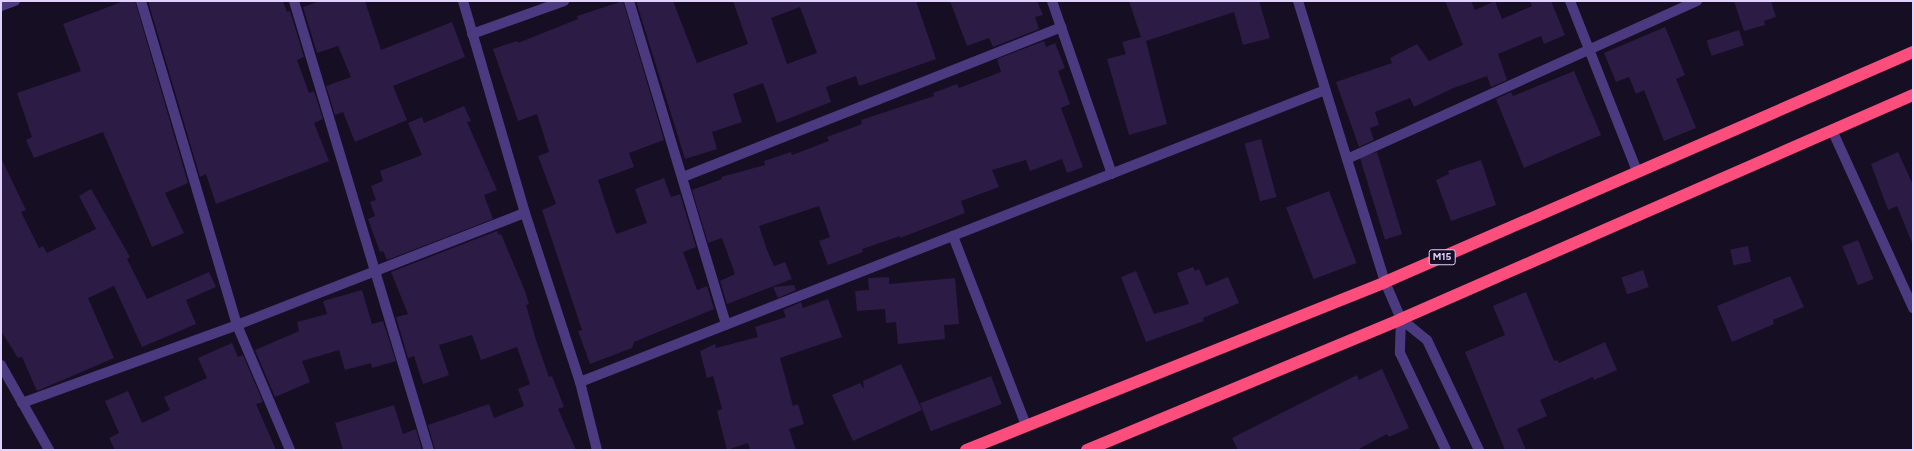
<!DOCTYPE html>
<style>
body{margin:0}
#map{position:relative;width:1914px;height:451px;overflow:hidden;background:#160e23;font-family:Figtree,sans-serif}
div>[style]{position:absolute}
[style*='--x']{left:calc(var(--x)*1px);top:calc(var(--y)*1px);width:calc(var(--w)*1px);rotate:calc(var(--a)*1deg)}
.building>*{inset:0;background:#2c1b44;transform-origin:0 0}
.minor>*{height:10px;margin:-5px;padding:0 5px;transform-origin:5px;border-radius:5px;background:#4c3a81}
.highway>*{height:12px;margin:-6px;padding:0 6px;transform-origin:6px;border-radius:6px;background:#fc4e7c}
span{translate:-50% -50%;white-space:nowrap;text-align:center;line-height:1.15;-webkit-text-stroke:3px #160e23;paint-order:stroke}
.shield-label span{padding:1px 3px;background:#160e23;border:1px solid;border-radius:3px;-webkit-text-stroke-width:0}
.shield-label{font-size:10px;color:#e0d1fe;font-weight:700}
.frame{position:absolute;inset:0;border:2px solid #e0d1fe;pointer-events:none}
</style>
<div id="map">
<div class="building">
<div style="clip-path:polygon(124px 1px,135px 1px,188px 183px,165px 193px,184px 233px,152px 247px,103px 132px,34px 158px,26px 140px,32px 137px,17px 93px,81px 71px,63px 24px)"></div>
<div style="clip-path:polygon(148px 1px,283px 1px,287px 12px,290px 11px,304px 57px,297px 60px,309px 93px,314px 91px,323px 119px,314px 123px,329px 161px,216px 204px,206px 174px,200px 177px)"></div>
<div style="clip-path:polygon(320px 1px,365px 1px,381px 50px,452px 22px,465px 57px,393px 86px,407px 120px,355px 142px,343px 112px,335px 115px,326px 86px,351px 77px,338px 46px,317px 53px,303px 7px)"></div>
<div style="clip-path:polygon(623px 1px,664px 140px,629px 153px,634px 167px,598px 180px,616px 234px,647px 223px,635px 189px,664px 178px,671px 197px,680px 194px,696px 247px,683px 252px,697px 290px,707px 286px,714px 309px,634px 342px,632px 348px,590px 364px,578px 331px,582px 330px,542px 210px,556px 204px,538px 156px,549px 152px,537px 114px,518px 121px,493px 49px,517px 41px,518px 43px,578px 19px,577px 16px)"></div>
<div style="clip-path:polygon(evenodd,636px 1px,673px 1px,697px 63px,748px 44px,733px 1px,916px 1px,936px 59px,859px 86px,856px 76px,826px 87px,831px 102px,777px 123px,763px 83px,733px 94px,742px 122px,712px 132px,717px 149px,685px 159px,636px 1px,800px 7px,817px 53px,787px 64px,771px 18px,800px 7px)"></div>
<div style="clip-path:polygon(950px 1px,1037px 1px,1043px 15px,1035px 17px,1039px 29px,993px 47px,989px 38px,967px 46px)"></div>
<div style="clip-path:polygon(1129px 1px,1259px 1px,1270px 38px,1243px 45px,1234px 12px,1146px 41px,1167px 124px,1129px 135px,1107px 59px,1126px 54px,1122px 42px,1141px 37px)"></div>
<div style="clip-path:polygon(1445px 1px,1471px 1px,1475px 10px,1495px 1px,1502px 19px,1532px 6px,1530px 1px,1551px 1px,1565px 35px,1544px 44px,1541px 36px,1498px 54px,1507px 80px,1491px 87px,1487px 76px,1451px 89px,1414px 107px,1410px 98px,1375px 112px,1379px 125px,1370px 128px,1374px 140px,1359px 147px,1336px 82px,1392px 63px,1390px 58px,1417px 44px,1429px 61px,1463px 45px)"></div>
<div style="clip-path:polygon(1734px 1px,1771px 1px,1776px 17px,1764px 21px,1765px 25px,1744px 31px)"></div>
<div style="clip-path:polygon(1665px 27px,1685px 75px,1676px 79px,1696px 128px,1664px 141px,1644px 90px,1636px 94px,1629px 77px,1616px 82px,1604px 53px)"></div>
<div style="left:1739px;top:30px;width:16px;height:34px;rotate:72deg"></div>
<div style="clip-path:polygon(1044px 41px,1046px 47px,1055px 43px,1065px 68px,1058px 71px,1070px 104px,1061px 108px,1083px 167px,1067px 173px,1062px 159px,1030px 171px,1026px 160px,992px 170px,999px 187px,961px 201px,965px 213px,900px 238px,900px 236px,862px 249px,863px 252px,828px 265px,819px 241px,830px 237px,819px 206px,759px 226px,767px 250px,774px 266px,785px 262px,792px 279px,727px 304px,720px 281px,735px 274px,722px 238px,708px 243px,692px 190px,722px 179px,721px 177px,765px 165px,764px 161px,791px 152px,792px 155px,829px 141px,827px 137px,862px 124px,861px 120px,934px 96px,933px 93px,957px 84px,959px 88px,1001px 72px,997px 59px)"></div>
<div style="clip-path:polygon(1574px 71px,1601px 135px,1524px 168px,1496px 99px,1511px 92px,1513px 96px)"></div>
<div style="clip-path:polygon(464px 106px,471px 121px,467px 122px,497px 190px,484px 195px,493px 219px,387px 260px,383px 251px,380px 252px,368px 219px,375px 216px,370px 202px,376px 200px,371px 186px,383px 181px,380px 171px,422px 155px,408px 123px,422px 117px,424px 123px)"></div>
<div style="left:1261px;top:139px;width:60px;height:17px;rotate:75deg"></div>
<div style="left:1377px;top:152px;width:86px;height:18px;rotate:73deg"></div>
<div style="clip-path:polygon(1898px 152px,1913px 185px,1913px 245px,1897px 206px,1888px 210px,1871px 164px)"></div>
<div style="clip-path:polygon(1px 158px,26px 210px,21px 212px,39px 248px,43px 246px,47px 253px,96px 229px,79px 196px,91px 189px,130px 257px,127px 259px,147px 299px,209px 272px,216px 287px,186px 300px,196px 324px,142px 347px,114px 286px,88px 298px,114px 358px,37px 391px,22px 357px,18px 358px,1px 331px)"></div>
<div style="clip-path:polygon(1481px 160px,1496px 205px,1451px 221px,1436px 180px,1449px 174px,1448px 171px)"></div>
<div style="left:1329px;top:191px;width:77px;height:46px;rotate:69deg"></div>
<div style="clip-path:polygon(497px 231px,499px 235px,501px 234px,525px 291px,529px 304px,526px 305px,536px 340px,549px 377px,552px 376px,564px 407px,558px 409px,576px 450px,435px 450px,428px 425px,489px 404px,494px 418px,524px 406px,518px 389px,530px 384px,517px 347px,481px 360px,472px 335px,439px 345px,449px 375px,423px 384px,414px 356px,408px 358px,396px 317px,408px 314px,391px 272px)"></div>
<div style="left:1858px;top:240px;width:42px;height:17px;rotate:68deg"></div>
<div style="left:1748px;top:246px;width:16px;height:18px;rotate:79deg"></div>
<div style="clip-path:polygon(1193px 267px,1195px 271px,1199px 269px,1206px 286px,1228px 277px,1239px 303px,1203px 318px,1204px 321px,1146px 342px,1121px 277px,1136px 271px,1154px 314px,1189px 304px,1177px 273px)"></div>
<div style="left:1643px;top:270px;width:18px;height:23px;rotate:71deg"></div>
<div style="clip-path:polygon(1790px 276px,1804px 307px,1773px 320px,1774px 324px,1732px 342px,1717px 306px)"></div>
<div style="clip-path:polygon(889px 277px,889px 284px,955px 278px,959px 324px,944px 325px,945px 339px,898px 344px,896px 322px,886px 323px,885px 309px,857px 311px,855px 291px,869px 290px,868px 278px)"></div>
<div style="clip-path:polygon(794px 285px,796px 290px,778px 298px,773px 287px)"></div>
<div style="clip-path:polygon(362px 290px,372px 324px,383px 321px,396px 361px,372px 368px,371px 363px,345px 370px,339px 350px,302px 361px,310px 382px,275px 397px,255px 350px,299px 331px,297px 322px,327px 314px,323px 301px)"></div>
<div style="clip-path:polygon(1526px 292px,1554px 361px,1557px 360px,1559px 363px,1605px 342px,1617px 370px,1594px 380px,1593px 377px,1540px 400px,1547px 416px,1517px 429px,1526px 450px,1505px 450px,1465px 352px,1505px 335px,1493px 306px)"></div>
<div style="clip-path:polygon(828px 299px,842px 337px,780px 358px,793px 406px,798px 404px,804px 424px,789px 429px,796px 450px,750px 450px,748px 443px,727px 450px,717px 411px,722px 409px,713px 376px,707px 378px,700px 351px,715px 344px,716px 348px,758px 337px,755px 327px,786px 317px,783px 310px,801px 302px,803px 308px)"></div>
<div style="clip-path:polygon(232px 343px,238px 357px,243px 355px,263px 402px,256px 404px,276px 450px,115px 450px,109px 438px,119px 433px,105px 401px,128px 391px,142px 423px,170px 410px,164px 397px,207px 378px,198px 358px)"></div>
<div style="clip-path:polygon(901px 364px,922px 410px,853px 441px,832px 395px,860px 383px,864px 389px,863px 381px)"></div>
<div style="clip-path:polygon(1382px 369px,1409px 428px,1389px 437px,1387px 434px,1357px 450px,1238px 450px,1232px 438px,1357px 375px,1359px 380px)"></div>
<div style="left:991px;top:376px;width:30px;height:76px;rotate:69deg"></div>
<div style="clip-path:polygon(394px 405px,403px 434px,416px 429px,422px 450px,343px 450px,335px 423px)"></div>
</div>
<div class="minor">
<div style="--x:141;--y:1;--w:338;--a:73.5"></div>
<div style="--x:237;--y:325;--w:136;--a:67"></div>
<div style="--x:294;--y:1;--w:469;--a:73.3"></div>
<div style="--x:463;--y:1;--w:221;--a:73.7"></div>
<div style="--x:525;--y:213;--w:178;--a:72"></div>
<div style="--x:580;--y:382;--w:70;--a:76"></div>
<div style="--x:629;--y:1;--w:338;--a:73.3"></div>
<div style="--x:1052;--y:1;--w:183;--a:70.9"></div>
<div style="--x:1298;--y:1;--w:294;--a:72.8"></div>
<div style="--x:1385;--y:282;--w:40;--a:66.6"></div>
<div style="--x:1401;--y:319;--w:34;--a:92"></div>
<div style="--x:1400;--y:353;--w:107;--a:64.6"></div>
<div style="--x:1570;--y:1;--w:183;--a:68.5"></div>
<div style="--x:1;--y:6;--w:15;--a:-20"></div>
<div style="--x:472;--y:34;--w:98;--a:-19.7"></div>
<div style="--x:1832;--y:130;--w:196;--a:65.5"></div>
<div style="--x:1347;--y:159;--w:384;--a:-24.3"></div>
<div style="--x:683;--y:177;--w:407;--a:-21.6"></div>
<div style="--x:953;--y:236;--w:203;--a:68.9"></div>
<div style="--x:1401;--y:319;--w:33;--a:39"></div>
<div style="--x:1427;--y:340;--w:122;--a:64.7"></div>
<div style="--x:1;--y:365;--w:98;--a:60.5"></div>
<div style="--x:580;--y:382;--w:800;--a:-21.4"></div>
<div style="--x:22;--y:403;--w:229;--a:-19.9"></div>
<div style="--x:237;--y:325;--w:309;--a:-21.3"></div>
</div>
<div class="highway">
<div style="--x:966;--y:450;--w:451;--a:-21.8"></div>
<div style="--x:1385;--y:282;--w:576;--a:-23.54"></div>
<div style="--x:1087;--y:450;--w:340;--a:-22.6"></div>
<div style="--x:1401;--y:319;--w:559;--a:-23.63"></div>
</div>
<div class="shield-label">
<span style="left:1442px;top:257px">M15</span>
</div>
<div class="frame"></div>
</div>
